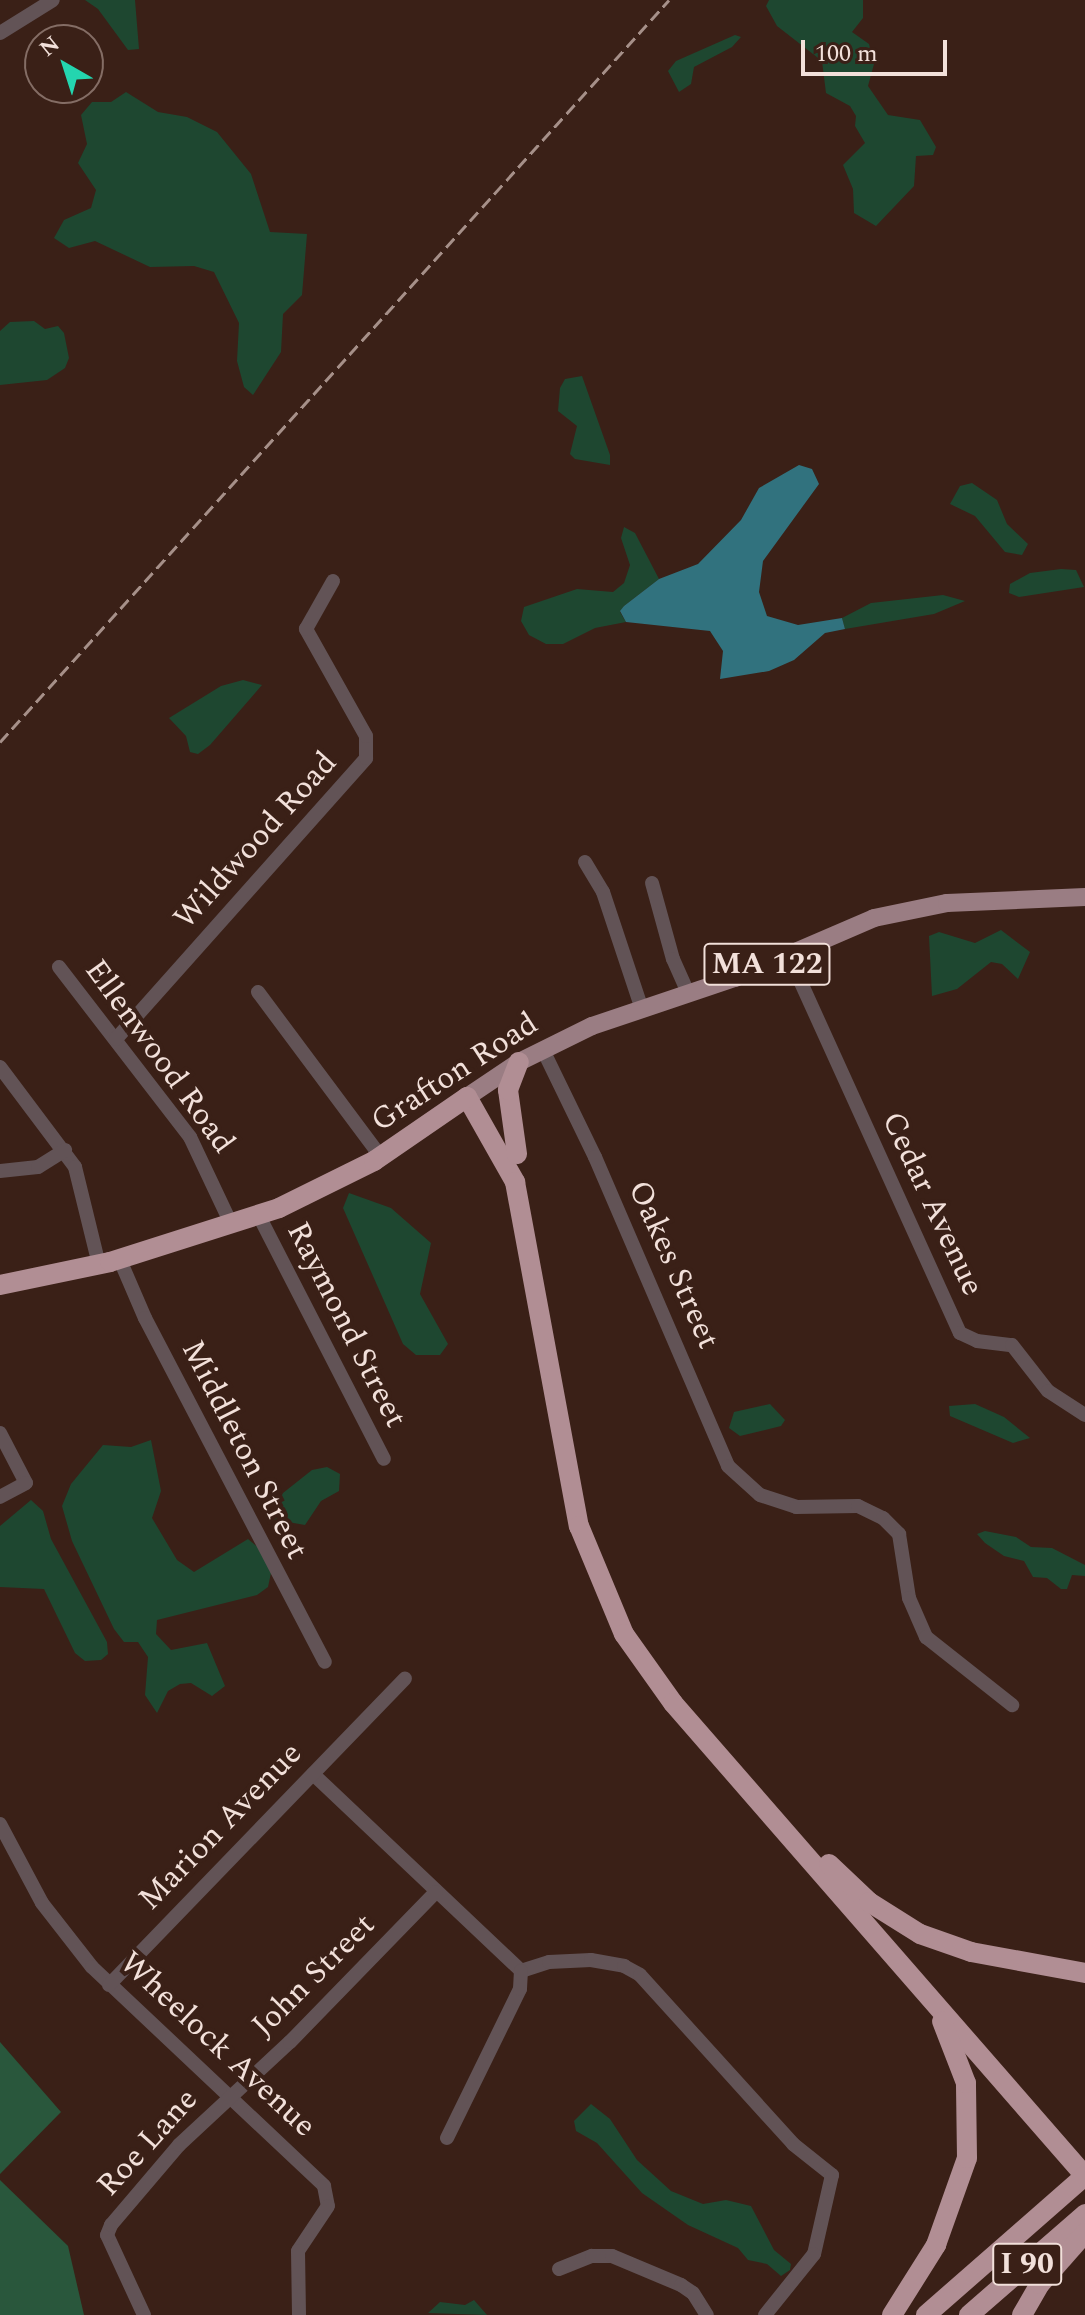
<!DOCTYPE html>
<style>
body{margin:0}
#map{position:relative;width:1085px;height:2315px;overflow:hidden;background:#3a2017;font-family:Spectral,serif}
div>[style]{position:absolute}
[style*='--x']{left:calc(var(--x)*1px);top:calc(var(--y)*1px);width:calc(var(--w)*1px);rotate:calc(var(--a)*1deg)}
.green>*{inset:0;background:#1e4730}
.forest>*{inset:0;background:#29573c}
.water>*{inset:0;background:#31727e}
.minor>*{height:14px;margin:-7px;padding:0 7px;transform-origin:7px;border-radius:7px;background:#625356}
.major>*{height:18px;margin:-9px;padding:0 9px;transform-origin:9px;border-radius:9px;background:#9a7d83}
.highway>*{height:20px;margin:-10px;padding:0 10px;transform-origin:10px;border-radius:10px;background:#b18e94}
.rail>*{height:3px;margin-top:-1.5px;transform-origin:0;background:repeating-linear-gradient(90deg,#a69089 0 12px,transparent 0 18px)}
span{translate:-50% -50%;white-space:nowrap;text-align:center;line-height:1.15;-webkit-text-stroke:8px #3a2017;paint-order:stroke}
.shield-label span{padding:2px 6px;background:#3a2017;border:2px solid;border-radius:6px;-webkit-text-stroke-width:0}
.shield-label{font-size:30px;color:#f2e0da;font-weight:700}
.street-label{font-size:32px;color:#f2e0da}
.north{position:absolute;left:24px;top:24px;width:80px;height:80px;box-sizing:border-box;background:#3a2017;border:2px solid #846d65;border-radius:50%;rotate:321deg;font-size:22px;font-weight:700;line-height:32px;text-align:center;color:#f2e0da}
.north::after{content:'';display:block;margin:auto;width:28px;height:36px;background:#24d5af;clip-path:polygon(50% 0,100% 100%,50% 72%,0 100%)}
.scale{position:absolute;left:801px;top:40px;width:146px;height:36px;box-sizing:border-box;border:4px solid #f2e0da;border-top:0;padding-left:10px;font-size:24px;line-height:28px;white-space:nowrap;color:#f2e0da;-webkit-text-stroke:6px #3a2017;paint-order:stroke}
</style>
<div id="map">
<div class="green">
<div style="clip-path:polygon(85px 0,135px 0,139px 49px,128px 50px,98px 9px)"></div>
<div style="clip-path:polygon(769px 0,863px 0,863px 18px,852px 32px,869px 44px,874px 64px,868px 86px,888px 115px,920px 120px,936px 147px,933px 155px,916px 156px,914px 186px,876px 226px,854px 213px,853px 189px,843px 165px,865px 143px,855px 126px,856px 116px,850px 106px,826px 93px,822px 61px,777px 26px,766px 6px)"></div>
<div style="clip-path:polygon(735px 35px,741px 37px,732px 47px,694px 67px,691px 84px,679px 92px,668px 71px,676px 61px)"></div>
<div style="clip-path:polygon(126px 92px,158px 112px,187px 117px,217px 132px,251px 174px,270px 232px,307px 234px,302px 295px,283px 314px,281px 352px,253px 395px,244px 387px,237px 361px,239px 323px,214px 272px,194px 266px,150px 267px,95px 241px,69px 248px,54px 238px,64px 220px,91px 208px,96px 190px,78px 163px,87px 144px,81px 115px,92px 102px,111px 102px)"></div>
<div style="clip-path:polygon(34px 321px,45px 329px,58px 326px,64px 333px,69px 358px,65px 368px,47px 380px,0 385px,0 331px,10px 322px)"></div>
<div style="clip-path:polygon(582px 376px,610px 455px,610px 465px,575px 459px,570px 454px,577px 426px,558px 411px,560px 388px,565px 379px)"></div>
<div style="clip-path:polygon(972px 483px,997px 500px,1007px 524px,1028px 544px,1022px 555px,1005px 552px,975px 516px,950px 504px,960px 486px)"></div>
<div style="clip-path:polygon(624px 527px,635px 533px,659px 579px,624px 606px,620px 612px,626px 622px,595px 628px,563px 644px,546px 644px,529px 635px,521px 621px,524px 607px,577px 589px,613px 592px,624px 583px,630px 565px,621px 538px)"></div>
<div style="clip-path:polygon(1061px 569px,1076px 570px,1084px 587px,1019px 597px,1009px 593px,1010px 584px,1030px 573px)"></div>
<div style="clip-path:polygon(943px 595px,965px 601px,934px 614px,845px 629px,842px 618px,871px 603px)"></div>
<div style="clip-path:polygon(243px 680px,262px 685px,210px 745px,198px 754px,190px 752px,186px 736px,169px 718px,221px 686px)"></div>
<div style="clip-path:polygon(1001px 930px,1030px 952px,1018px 979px,1002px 964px,991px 962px,957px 989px,932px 996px,929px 936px,939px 932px,975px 943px)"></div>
<div style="clip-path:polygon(349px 1193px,391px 1208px,431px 1243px,420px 1294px,448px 1344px,440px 1355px,416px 1355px,403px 1344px,343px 1208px)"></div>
<div style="clip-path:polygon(770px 1404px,785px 1420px,781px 1426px,740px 1436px,729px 1428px,734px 1412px)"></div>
<div style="clip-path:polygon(975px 1404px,1004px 1417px,1030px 1438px,1013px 1443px,950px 1416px,949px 1406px)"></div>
<div style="clip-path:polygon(151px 1440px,161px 1491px,152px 1518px,177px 1560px,194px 1572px,248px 1539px,260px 1549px,271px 1573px,268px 1587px,257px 1595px,157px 1620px,156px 1634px,171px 1650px,207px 1643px,225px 1686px,212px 1696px,191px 1683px,180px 1684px,168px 1691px,157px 1713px,145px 1695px,148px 1657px,138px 1642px,124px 1642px,114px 1629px,72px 1541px,62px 1506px,71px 1484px,103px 1445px,131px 1447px)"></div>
<div style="clip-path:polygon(327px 1467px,340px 1474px,339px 1491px,321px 1501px,305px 1525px,271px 1519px,283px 1493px,312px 1470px)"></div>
<div style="clip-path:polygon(31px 1500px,43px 1511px,51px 1539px,107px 1642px,108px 1654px,101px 1660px,85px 1661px,75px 1653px,44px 1589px,0 1587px,0 1526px)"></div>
<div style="clip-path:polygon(985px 1531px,1016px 1537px,1031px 1547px,1052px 1548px,1085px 1565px,1085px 1576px,1072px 1575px,1067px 1589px,1061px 1589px,1047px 1578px,1033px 1577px,1024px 1561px,1004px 1556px,985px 1543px,977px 1534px)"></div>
<div style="clip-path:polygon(591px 2104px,610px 2119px,637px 2160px,671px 2191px,703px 2204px,726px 2200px,751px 2206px,774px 2250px,791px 2264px,790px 2270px,781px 2276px,767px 2264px,748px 2260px,738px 2248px,688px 2225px,642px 2193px,597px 2143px,576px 2131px,574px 2121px)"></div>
<div style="clip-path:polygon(474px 2300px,487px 2315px,428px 2313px,440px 2302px,465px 2305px)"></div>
</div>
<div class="forest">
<div style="clip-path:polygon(0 2042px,61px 2112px,0 2174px)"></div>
<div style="clip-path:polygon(0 2180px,68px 2246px,84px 2315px,0 2315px)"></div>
</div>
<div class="water">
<div style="clip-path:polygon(799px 465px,812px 469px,819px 484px,763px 561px,759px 592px,767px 616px,798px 625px,842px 618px,845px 629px,825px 633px,794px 660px,769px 671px,720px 679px,723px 651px,710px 631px,626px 622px,620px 611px,624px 606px,659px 579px,698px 564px,741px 520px,759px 488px)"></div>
</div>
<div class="minor">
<div style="--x:0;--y:33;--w:62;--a:-31.9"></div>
<div style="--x:585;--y:862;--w:35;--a:59"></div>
<div style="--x:603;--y:892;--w:123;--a:71.6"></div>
<div style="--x:652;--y:883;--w:79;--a:74.6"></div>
<div style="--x:673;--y:959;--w:39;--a:66"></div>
<div style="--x:788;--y:954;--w:416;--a:65.6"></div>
<div style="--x:960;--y:1333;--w:19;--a:25"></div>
<div style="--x:977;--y:1341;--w:35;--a:7"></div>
<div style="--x:1012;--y:1345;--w:58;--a:52"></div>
<div style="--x:1048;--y:1391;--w:44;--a:33"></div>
<div style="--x:59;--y:967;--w:215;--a:52.4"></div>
<div style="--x:190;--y:1137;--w:98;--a:64.7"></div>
<div style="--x:258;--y:992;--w:206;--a:53.3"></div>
<div style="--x:116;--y:1039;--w:376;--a:-48.3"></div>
<div style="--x:366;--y:758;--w:22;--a:-90"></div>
<div style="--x:366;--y:736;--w:123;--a:-119.3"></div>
<div style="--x:306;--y:629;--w:55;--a:-60.6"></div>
<div style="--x:543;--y:1050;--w:119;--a:64.1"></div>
<div style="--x:595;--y:1157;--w:336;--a:66.7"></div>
<div style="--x:728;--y:1466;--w:43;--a:42.2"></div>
<div style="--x:760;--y:1495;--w:38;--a:18"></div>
<div style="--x:796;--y:1507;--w:62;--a:-0.9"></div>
<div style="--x:858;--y:1506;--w:28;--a:26"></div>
<div style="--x:883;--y:1518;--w:23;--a:45"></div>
<div style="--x:899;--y:1534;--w:65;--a:81.1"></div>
<div style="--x:909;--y:1598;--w:43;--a:66.4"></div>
<div style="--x:926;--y:1637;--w:110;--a:38.3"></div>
<div style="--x:0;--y:1067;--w:125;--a:53.1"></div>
<div style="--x:75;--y:1167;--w:101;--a:76.2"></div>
<div style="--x:0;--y:1171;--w:38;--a:-6"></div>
<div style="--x:38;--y:1167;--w:32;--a:-32"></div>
<div style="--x:259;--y:1216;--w:273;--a:62.8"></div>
<div style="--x:120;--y:1260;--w:63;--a:66.7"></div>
<div style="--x:145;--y:1318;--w:388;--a:62.4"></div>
<div style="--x:0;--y:1433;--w:56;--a:62.5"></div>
<div style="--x:26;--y:1483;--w:30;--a:152"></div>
<div style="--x:313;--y:1774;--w:286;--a:43.4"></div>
<div style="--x:521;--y:1971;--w:29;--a:-18"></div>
<div style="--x:549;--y:1962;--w:42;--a:-2.7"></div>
<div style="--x:591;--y:1960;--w:34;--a:10"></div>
<div style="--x:624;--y:1966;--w:18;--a:29"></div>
<div style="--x:640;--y:1975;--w:228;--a:47.8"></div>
<div style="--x:793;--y:2144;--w:50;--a:38.5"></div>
<div style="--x:832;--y:2175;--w:81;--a:102.8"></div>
<div style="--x:814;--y:2254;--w:78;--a:128.8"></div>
<div style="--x:0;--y:1824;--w:89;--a:62"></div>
<div style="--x:42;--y:1903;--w:81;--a:52"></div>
<div style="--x:92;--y:1967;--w:319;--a:43.3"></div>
<div style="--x:324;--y:2186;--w:20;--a:79"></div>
<div style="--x:328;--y:2206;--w:54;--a:123.7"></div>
<div style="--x:298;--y:2251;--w:64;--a:89.1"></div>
<div style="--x:109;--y:1985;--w:426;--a:-46"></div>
<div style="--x:447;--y:2138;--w:166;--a:-63.9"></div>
<div style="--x:520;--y:1989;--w:18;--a:-87"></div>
<div style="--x:559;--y:2269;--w:35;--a:-22"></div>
<div style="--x:592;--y:2256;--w:20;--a:0"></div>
<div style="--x:612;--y:2256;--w:75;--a:22.8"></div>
<div style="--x:681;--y:2285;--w:14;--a:34"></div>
<div style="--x:693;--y:2293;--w:26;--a:58"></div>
<div style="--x:144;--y:2315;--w:88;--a:-114.8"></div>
<div style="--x:107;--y:2235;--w:11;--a:-68"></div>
<div style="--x:111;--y:2225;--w:105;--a:-49.6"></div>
<div style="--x:179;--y:2145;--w:151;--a:-42.9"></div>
<div style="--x:290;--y:2042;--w:209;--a:-45.8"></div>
</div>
<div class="major">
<div style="--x:467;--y:1097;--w:63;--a:-33.9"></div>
<div style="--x:519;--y:1062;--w:81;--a:-26.3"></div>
<div style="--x:592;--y:1026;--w:151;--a:-18.6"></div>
<div style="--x:735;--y:978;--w:151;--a:-23.3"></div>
<div style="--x:874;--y:918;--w:75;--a:-11.6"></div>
<div style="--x:947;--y:903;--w:138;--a:-2.5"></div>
</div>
<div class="highway">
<div style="--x:467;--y:1097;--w:98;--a:60.5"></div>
<div style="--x:515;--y:1182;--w:350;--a:79.5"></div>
<div style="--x:579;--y:1526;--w:117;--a:67.4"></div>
<div style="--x:624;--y:1634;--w:85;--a:54.6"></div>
<div style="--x:673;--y:1703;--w:627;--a:48.94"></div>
<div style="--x:517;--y:1154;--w:65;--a:-98"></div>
<div style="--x:508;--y:1090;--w:30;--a:-69"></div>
<div style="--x:0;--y:1285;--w:112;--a:-11.8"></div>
<div style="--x:110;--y:1262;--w:177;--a:-17.7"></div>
<div style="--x:279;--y:1208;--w:106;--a:-26.3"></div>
<div style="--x:374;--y:1161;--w:113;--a:-34.5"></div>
<div style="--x:829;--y:1864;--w:55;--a:43.5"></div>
<div style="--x:869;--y:1902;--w:60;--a:32.1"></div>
<div style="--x:920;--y:1934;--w:54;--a:19.4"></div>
<div style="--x:971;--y:1952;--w:116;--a:10.4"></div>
<div style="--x:892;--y:2315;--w:83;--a:-57.8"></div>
<div style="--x:936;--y:2245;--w:92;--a:-70.4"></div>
<div style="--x:967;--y:2158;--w:75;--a:-90.8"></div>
<div style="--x:966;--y:2083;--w:66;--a:-111.2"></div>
<div style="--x:926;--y:2315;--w:211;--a:-41.2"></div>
<div style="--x:969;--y:2315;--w:154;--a:-41"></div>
<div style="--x:1022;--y:2315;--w:36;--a:-60"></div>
<div style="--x:1040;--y:2284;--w:68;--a:-48.6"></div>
</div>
<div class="rail">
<div style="--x:0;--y:742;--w:999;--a:-47.96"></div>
</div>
<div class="shield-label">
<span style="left:767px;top:964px">MA 122</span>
<span style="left:1027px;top:2264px">I 90</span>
</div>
<div class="street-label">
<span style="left:256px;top:841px;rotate:-48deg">Wildwood Road</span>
<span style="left:159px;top:1057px;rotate:54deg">Ellenwood Road</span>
<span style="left:455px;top:1073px;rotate:-33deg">Grafton Road</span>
<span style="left:932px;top:1204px;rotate:65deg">Cedar Avenue</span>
<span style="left:673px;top:1265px;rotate:66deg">Oakes Street</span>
<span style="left:346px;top:1325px;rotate:63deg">Raymond Street</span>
<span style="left:244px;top:1450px;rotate:63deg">Middleton Street</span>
<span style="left:221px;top:1827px;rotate:-46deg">Marion Avenue</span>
<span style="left:314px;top:1976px;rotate:-45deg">John Street</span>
<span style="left:217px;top:2045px;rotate:43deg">Wheelock Avenue</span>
<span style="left:148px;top:2143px;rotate:-48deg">Roe Lane</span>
</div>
<div class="north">N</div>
<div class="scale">100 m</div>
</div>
